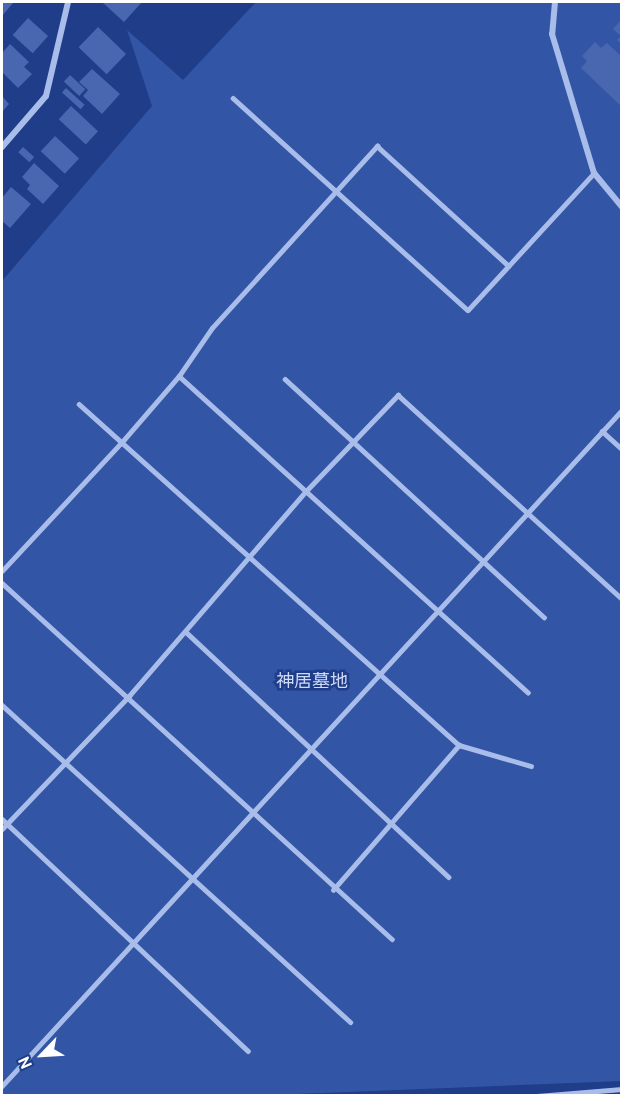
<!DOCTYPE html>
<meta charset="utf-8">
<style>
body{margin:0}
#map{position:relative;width:623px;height:1097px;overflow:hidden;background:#1f3d88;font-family:Cabin,"Noto Sans JP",sans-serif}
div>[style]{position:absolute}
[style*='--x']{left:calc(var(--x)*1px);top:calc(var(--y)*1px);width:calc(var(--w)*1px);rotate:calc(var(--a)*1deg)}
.green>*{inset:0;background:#3355a5}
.building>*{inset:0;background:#4867b0;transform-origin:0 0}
.service>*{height:4.5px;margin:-2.25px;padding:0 2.25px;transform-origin:2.25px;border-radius:2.25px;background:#a9bdeb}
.minor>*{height:6px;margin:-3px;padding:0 3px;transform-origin:3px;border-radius:3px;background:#a9bdeb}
span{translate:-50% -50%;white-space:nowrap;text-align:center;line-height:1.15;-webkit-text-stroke:5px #1f3d88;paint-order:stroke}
.park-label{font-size:18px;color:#cedbf8}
.frame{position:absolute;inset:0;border:3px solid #fff;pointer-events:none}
.north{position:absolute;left:12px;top:1025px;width:60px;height:60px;-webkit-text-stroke:4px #1f3d88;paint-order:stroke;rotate:245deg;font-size:16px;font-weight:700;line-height:24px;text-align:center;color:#fff}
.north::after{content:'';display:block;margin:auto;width:21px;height:27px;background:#fff;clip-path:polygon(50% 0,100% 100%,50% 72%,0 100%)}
</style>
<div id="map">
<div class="green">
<div style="clip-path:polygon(256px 2px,621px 2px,621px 1081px,248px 1096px,2px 1096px,2px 281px,152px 106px,127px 30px,183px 80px)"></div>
</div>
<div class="building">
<div style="clip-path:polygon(2px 2px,13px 3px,2px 16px)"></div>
<div style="clip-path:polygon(102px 2px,142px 2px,124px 22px)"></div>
<div style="left:28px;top:18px;width:27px;height:23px;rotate:42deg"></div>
<div style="clip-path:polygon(622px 19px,622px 44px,617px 40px,621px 36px,613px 29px)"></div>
<div style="left:98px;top:27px;width:39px;height:28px;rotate:44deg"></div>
<div style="clip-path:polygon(595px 42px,601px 48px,607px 43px,622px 57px,622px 107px,581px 68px,587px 61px,582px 56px)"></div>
<div style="clip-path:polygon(10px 44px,29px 62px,24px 67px,32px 74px,18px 88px,2px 72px,2px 53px)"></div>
<div style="clip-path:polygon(92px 69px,120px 94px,102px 114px,83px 96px,88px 90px,79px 82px)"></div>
<div style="left:70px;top:75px;width:21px;height:9px;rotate:43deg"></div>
<div style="left:66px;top:88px;width:25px;height:6px;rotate:42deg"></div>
<div style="clip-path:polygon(2px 96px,9px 104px,2px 112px)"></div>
<div style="left:71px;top:106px;width:37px;height:18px;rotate:43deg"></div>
<div style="left:55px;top:136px;width:33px;height:21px;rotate:43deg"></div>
<div style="left:23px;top:147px;width:15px;height:7px;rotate:42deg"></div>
<div style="clip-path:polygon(34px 163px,59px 186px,43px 204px,27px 189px,30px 185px,22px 177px)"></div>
<div style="clip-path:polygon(11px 187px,31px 204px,10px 228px,2px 221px,2px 198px)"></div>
</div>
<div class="service">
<div style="--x:233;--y:98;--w:316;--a:42.1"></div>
<div style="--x:468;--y:310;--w:186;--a:-47.4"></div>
<div style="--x:179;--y:376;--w:471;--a:42.2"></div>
<div style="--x:285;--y:379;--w:352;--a:42.6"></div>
<div style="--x:79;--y:404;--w:511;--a:41.9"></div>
<div style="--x:459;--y:745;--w:75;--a:16.3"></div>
<div style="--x:602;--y:431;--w:27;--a:42"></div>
<div style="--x:2;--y:571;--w:176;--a:-47.1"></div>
<div style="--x:122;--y:442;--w:87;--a:-49.2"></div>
<div style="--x:179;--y:376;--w:58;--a:-55.5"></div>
<div style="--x:212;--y:328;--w:246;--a:-47.8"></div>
<div style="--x:377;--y:146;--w:178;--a:42.3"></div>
<div style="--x:2;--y:583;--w:528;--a:42.39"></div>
<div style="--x:186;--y:632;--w:359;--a:43"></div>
<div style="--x:2;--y:705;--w:471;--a:42.3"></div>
<div style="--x:2;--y:819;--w:338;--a:43.3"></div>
<div style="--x:2;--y:829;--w:184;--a:-46.3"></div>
<div style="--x:129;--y:696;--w:271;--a:-49.2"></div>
<div style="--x:306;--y:491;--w:133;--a:-46.2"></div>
<div style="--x:398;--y:395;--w:303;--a:42.3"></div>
<div style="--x:333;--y:890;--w:192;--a:-49"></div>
<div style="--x:2;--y:1086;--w:917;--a:-47.47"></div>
<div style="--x:537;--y:1096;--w:85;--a:-4.7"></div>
</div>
<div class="minor">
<div style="--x:555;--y:2;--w:32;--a:95"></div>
<div style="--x:552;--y:34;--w:145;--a:73.2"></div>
<div style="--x:594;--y:173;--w:44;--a:50.5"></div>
<div style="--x:2;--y:147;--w:67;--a:-49.2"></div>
<div style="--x:46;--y:96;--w:97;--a:-76.8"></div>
</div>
<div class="park-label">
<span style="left:312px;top:681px">神居墓地</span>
</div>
<div class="frame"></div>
<div class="north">N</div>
</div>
